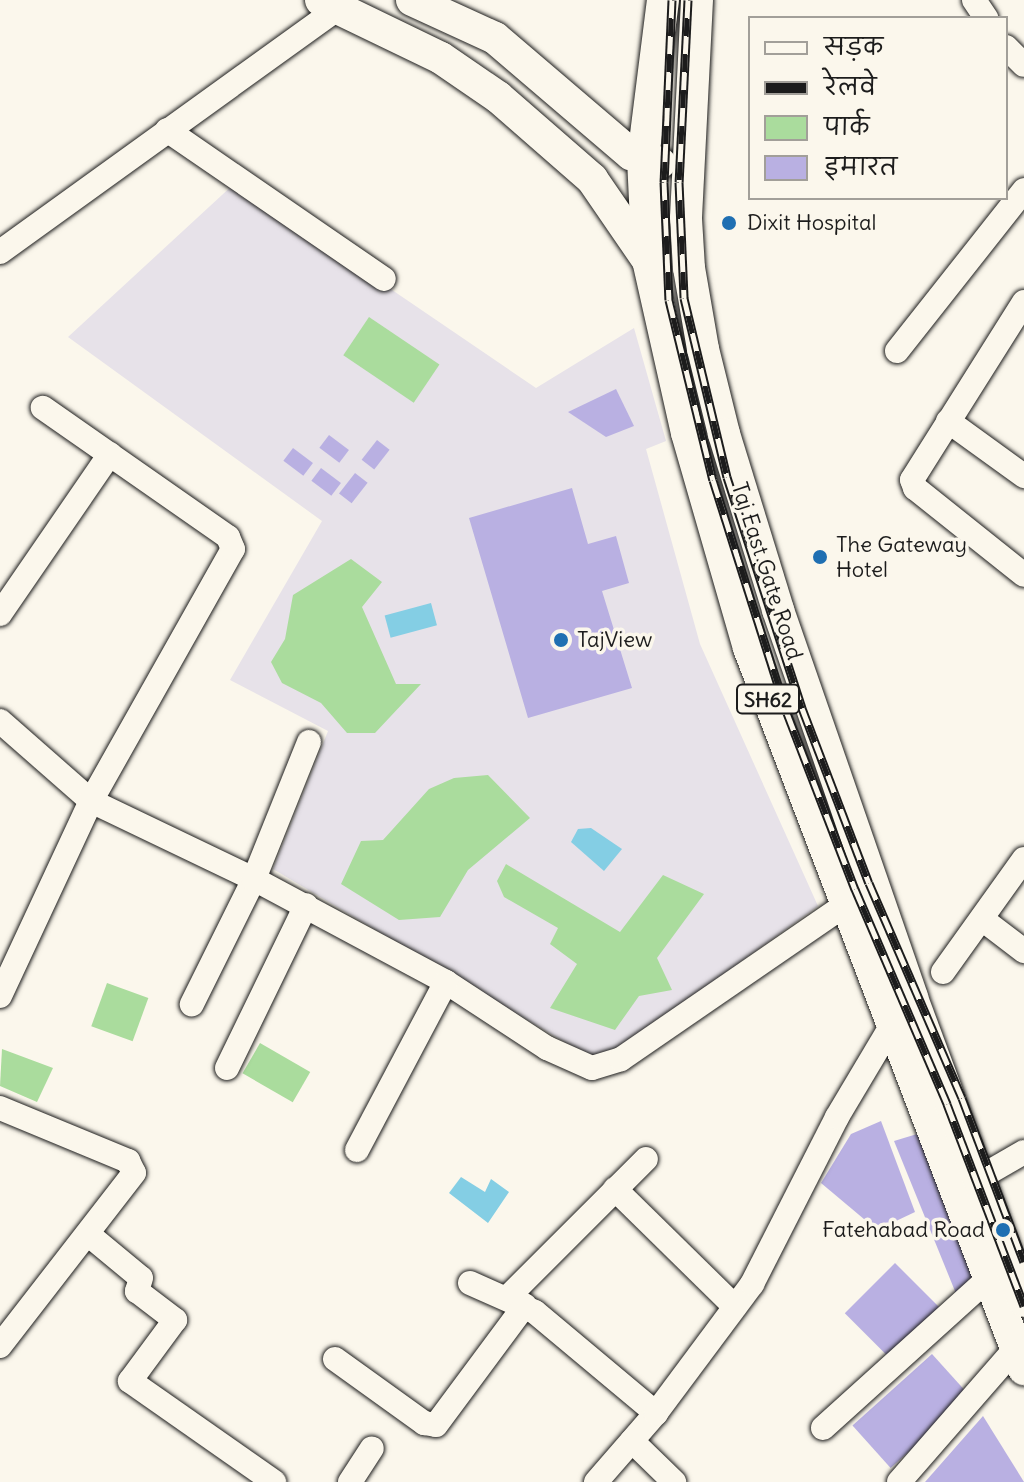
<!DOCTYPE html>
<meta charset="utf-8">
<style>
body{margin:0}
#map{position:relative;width:1024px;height:1482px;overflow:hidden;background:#fbf7ec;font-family:Delius,"Playpen Sans Deva",sans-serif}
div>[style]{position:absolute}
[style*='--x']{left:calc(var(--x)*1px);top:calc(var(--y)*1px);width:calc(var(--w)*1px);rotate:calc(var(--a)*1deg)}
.built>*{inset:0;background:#e7e2e9}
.green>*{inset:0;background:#aadc9d;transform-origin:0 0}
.water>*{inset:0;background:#84cee4;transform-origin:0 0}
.building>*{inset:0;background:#b9b0e2;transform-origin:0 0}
.roads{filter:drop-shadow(0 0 2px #1c1c1c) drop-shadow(0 0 2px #1c1c1c)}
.minor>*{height:24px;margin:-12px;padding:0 12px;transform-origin:12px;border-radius:12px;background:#fbf7ec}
.major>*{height:32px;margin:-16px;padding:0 16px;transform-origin:16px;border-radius:16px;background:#fbf7ec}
.rail>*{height:9px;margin-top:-4.5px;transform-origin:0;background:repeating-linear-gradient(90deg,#fbf7ec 0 18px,#1c1c1c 0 36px);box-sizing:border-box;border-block:2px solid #1c1c1c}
.dots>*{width:22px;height:22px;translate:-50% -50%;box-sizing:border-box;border:4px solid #fbf7ec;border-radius:50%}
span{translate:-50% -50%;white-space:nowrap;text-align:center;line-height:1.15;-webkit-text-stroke:7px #fbf7ec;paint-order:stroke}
.shield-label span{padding:2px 6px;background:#fbf7ec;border:2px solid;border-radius:6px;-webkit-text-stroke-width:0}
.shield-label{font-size:20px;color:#1c1c1c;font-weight:700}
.poi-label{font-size:22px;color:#1c1c1c}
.left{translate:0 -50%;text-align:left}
.right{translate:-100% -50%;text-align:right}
.street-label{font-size:22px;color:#1c1c1c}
.legend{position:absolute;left:748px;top:16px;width:260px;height:184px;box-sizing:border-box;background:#fbf7ec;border:2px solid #a29f99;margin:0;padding:10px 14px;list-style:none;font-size:24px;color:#1c1c1c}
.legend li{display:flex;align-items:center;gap:16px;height:40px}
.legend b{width:40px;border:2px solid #a29f99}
</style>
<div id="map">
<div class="built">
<div style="clip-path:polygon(235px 183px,536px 388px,634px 328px,666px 441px,646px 449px,700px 644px,818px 906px,606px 1059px,595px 1060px,273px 869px,328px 731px,230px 680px,322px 521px,68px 337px)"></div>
</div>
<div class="green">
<div style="left:369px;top:317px;width:85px;height:46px;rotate:34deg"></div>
<div style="clip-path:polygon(351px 559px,382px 582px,362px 607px,396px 684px,421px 684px,375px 733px,347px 733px,321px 703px,282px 683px,271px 662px,285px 639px,293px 595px)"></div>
<div style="clip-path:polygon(488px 775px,530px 818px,468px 870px,440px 917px,399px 920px,341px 884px,361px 841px,383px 840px,429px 789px,454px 778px)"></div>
<div style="clip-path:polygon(506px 864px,620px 932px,663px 875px,704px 894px,657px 958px,672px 990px,639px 996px,615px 1030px,550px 1008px,577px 964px,550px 944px,558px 928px,504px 897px,497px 881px)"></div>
<div style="left:107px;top:983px;width:44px;height:46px;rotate:20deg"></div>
<div style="left:260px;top:1043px;width:58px;height:35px;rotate:30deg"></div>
<div style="clip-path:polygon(2px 1049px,53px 1068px,37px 1102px,0 1086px)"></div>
</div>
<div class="water">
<div style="left:431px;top:603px;width:23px;height:48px;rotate:75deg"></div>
<div style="clip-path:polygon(591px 828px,622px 849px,604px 871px,571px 842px,578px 829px)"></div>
<div style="clip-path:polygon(461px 1177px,485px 1192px,491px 1179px,509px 1192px,488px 1223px,449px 1193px)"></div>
</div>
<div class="building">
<div style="clip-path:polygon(616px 389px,634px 426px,606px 437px,568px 412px)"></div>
<div style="left:329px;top:435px;width:25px;height:16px;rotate:37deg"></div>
<div style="left:377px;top:440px;width:16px;height:25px;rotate:38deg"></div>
<div style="left:293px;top:448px;width:25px;height:16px;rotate:37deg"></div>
<div style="left:321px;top:468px;width:25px;height:16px;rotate:37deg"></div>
<div style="left:355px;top:473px;width:16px;height:26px;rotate:38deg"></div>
<div style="clip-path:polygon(572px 488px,588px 544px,616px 536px,629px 583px,602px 591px,632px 688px,528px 718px,469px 518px)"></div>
<div style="clip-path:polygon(881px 1121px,915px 1212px,877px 1230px,821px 1183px,851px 1134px)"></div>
<div style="clip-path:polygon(927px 1131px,983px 1276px,957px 1296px,894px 1141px)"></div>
<div style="left:895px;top:1263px;width:64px;height:71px;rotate:45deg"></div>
<div style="left:932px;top:1354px;width:57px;height:107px;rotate:48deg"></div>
<div style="clip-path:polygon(983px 1416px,1024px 1482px,925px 1482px)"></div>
</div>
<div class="roads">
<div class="minor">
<div style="--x:974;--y:0;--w:22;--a:56"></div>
<div style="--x:1006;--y:47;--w:25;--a:45"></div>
<div style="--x:167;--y:130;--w:263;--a:34.5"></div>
<div style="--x:0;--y:252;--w:413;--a:-35.8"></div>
<div style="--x:1024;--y:302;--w:210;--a:122.2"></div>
<div style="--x:912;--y:480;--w:9;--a:69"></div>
<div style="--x:915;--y:488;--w:139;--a:38.6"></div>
<div style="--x:897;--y:351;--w:205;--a:-51.7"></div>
<div style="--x:948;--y:421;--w:94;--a:35.9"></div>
<div style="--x:0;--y:614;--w:194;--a:-55.5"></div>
<div style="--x:0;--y:721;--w:121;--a:41.3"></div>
<div style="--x:91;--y:801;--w:181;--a:25.6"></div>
<div style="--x:254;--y:879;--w:140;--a:116.4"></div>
<div style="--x:309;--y:742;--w:148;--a:111.9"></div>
<div style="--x:254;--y:879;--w:218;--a:28.2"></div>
<div style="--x:446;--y:982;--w:121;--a:33.2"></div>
<div style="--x:547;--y:1048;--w:49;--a:24"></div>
<div style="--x:592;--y:1068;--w:30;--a:-17"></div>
<div style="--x:621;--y:1059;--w:272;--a:-34.5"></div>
<div style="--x:982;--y:919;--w:53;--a:37.3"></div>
<div style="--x:943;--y:972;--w:139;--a:-54.4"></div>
<div style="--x:0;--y:996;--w:215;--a:-65"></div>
<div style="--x:91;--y:801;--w:289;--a:-60.6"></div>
<div style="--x:233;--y:549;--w:13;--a:-113"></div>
<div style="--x:228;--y:537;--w:226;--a:-145.1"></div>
<div style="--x:227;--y:1068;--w:181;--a:-64.1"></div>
<div style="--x:0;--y:1108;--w:139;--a:22.5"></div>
<div style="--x:128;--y:1161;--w:13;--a:63"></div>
<div style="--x:134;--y:1173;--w:219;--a:127.8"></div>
<div style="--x:357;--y:1150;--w:190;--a:-62.1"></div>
<div style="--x:979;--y:1178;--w:52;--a:-30"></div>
<div style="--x:615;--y:1189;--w:168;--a:44.5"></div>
<div style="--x:89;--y:1235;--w:67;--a:39.6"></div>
<div style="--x:141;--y:1278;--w:14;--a:107"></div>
<div style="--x:137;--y:1291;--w:48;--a:37.3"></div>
<div style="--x:175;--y:1320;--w:76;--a:126.4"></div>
<div style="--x:130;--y:1381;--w:176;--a:35"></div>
<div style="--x:470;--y:1283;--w:71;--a:24"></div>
<div style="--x:535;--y:1312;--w:158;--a:39.9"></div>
<div style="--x:508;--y:1297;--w:195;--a:-45"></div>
<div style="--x:335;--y:1359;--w:110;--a:35.7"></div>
<div style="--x:424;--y:1423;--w:12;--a:9"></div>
<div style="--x:436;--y:1425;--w:149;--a:-53.4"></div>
<div style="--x:823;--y:1428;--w:224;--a:-42.1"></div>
<div style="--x:632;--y:1441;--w:59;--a:44.3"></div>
<div style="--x:350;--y:1482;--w:40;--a:-57.1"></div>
<div style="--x:596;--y:1482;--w:91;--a:-49"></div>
<div style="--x:656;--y:1413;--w:161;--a:-53.3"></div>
<div style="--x:752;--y:1284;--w:187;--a:-63"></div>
<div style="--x:837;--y:1117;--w:121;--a:-59.2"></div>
<div style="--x:899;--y:1482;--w:178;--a:-48.9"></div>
</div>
<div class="major">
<div style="--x:321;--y:0;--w:133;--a:25.8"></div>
<div style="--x:441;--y:58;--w:69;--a:34.4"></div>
<div style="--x:498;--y:97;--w:125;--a:41.1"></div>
<div style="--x:592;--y:179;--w:97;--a:55.5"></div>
<div style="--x:412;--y:0;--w:91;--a:24.6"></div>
<div style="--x:495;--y:38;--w:179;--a:40.5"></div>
<div style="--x:631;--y:154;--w:30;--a:17"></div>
<div style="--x:663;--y:0;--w:160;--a:97.2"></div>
<div style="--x:643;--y:159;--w:101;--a:87.2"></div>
<div style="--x:648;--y:260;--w:177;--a:77.3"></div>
<div style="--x:687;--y:433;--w:224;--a:73.9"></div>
<div style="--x:749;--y:648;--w:772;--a:69.12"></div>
<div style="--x:697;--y:0;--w:219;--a:92.9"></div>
<div style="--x:686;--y:219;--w:49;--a:86.5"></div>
<div style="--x:689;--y:268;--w:82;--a:80.2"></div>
<div style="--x:703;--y:349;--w:88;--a:76.1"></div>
<div style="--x:724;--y:434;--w:184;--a:72.9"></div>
<div style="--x:778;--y:610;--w:410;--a:70.9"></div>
<div style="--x:912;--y:998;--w:323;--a:69.7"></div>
</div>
</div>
<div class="rail">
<div style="--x:672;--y:0;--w:182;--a:92.5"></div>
<div style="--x:664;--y:182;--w:118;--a:87.6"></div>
<div style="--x:669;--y:300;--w:185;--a:76.3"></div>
<div style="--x:713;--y:480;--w:244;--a:72.4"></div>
<div style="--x:787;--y:713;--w:189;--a:68.9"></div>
<div style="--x:855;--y:889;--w:234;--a:66.8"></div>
<div style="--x:947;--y:1104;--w:216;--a:69.1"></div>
<div style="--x:688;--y:0;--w:182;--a:92.8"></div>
<div style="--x:679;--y:182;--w:116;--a:87.5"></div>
<div style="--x:684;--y:298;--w:184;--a:76.5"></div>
<div style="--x:727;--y:477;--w:243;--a:72"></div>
<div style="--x:802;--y:708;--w:187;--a:69.1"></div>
<div style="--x:869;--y:883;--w:234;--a:66.6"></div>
<div style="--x:962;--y:1098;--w:175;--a:69.3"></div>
</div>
<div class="dots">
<div style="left:729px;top:223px;background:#1f6fb2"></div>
<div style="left:820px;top:557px;background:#1f6fb2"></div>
<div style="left:561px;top:640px;background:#1f6fb2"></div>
<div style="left:1003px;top:1230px;background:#1f6fb2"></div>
</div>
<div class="shield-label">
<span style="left:768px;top:699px">SH62</span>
</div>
<div class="poi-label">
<span class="left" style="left:747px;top:223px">Dixit Hospital</span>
<span class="left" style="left:836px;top:557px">The Gateway<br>Hotel</span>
<span class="left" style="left:577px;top:640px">TajView</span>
<span class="right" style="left:985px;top:1230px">Fatehabad Road</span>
</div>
<div class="street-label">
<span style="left:767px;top:571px;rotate:72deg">Taj East Gate Road</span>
</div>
<ul class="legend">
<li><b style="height:10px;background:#fbf7ec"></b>सड़क</li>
<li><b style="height:10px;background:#1c1c1c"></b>रेलवे</li>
<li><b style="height:22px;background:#aadc9d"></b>पार्क</li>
<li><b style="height:22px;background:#b9b0e2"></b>इमारत</li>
</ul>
</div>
